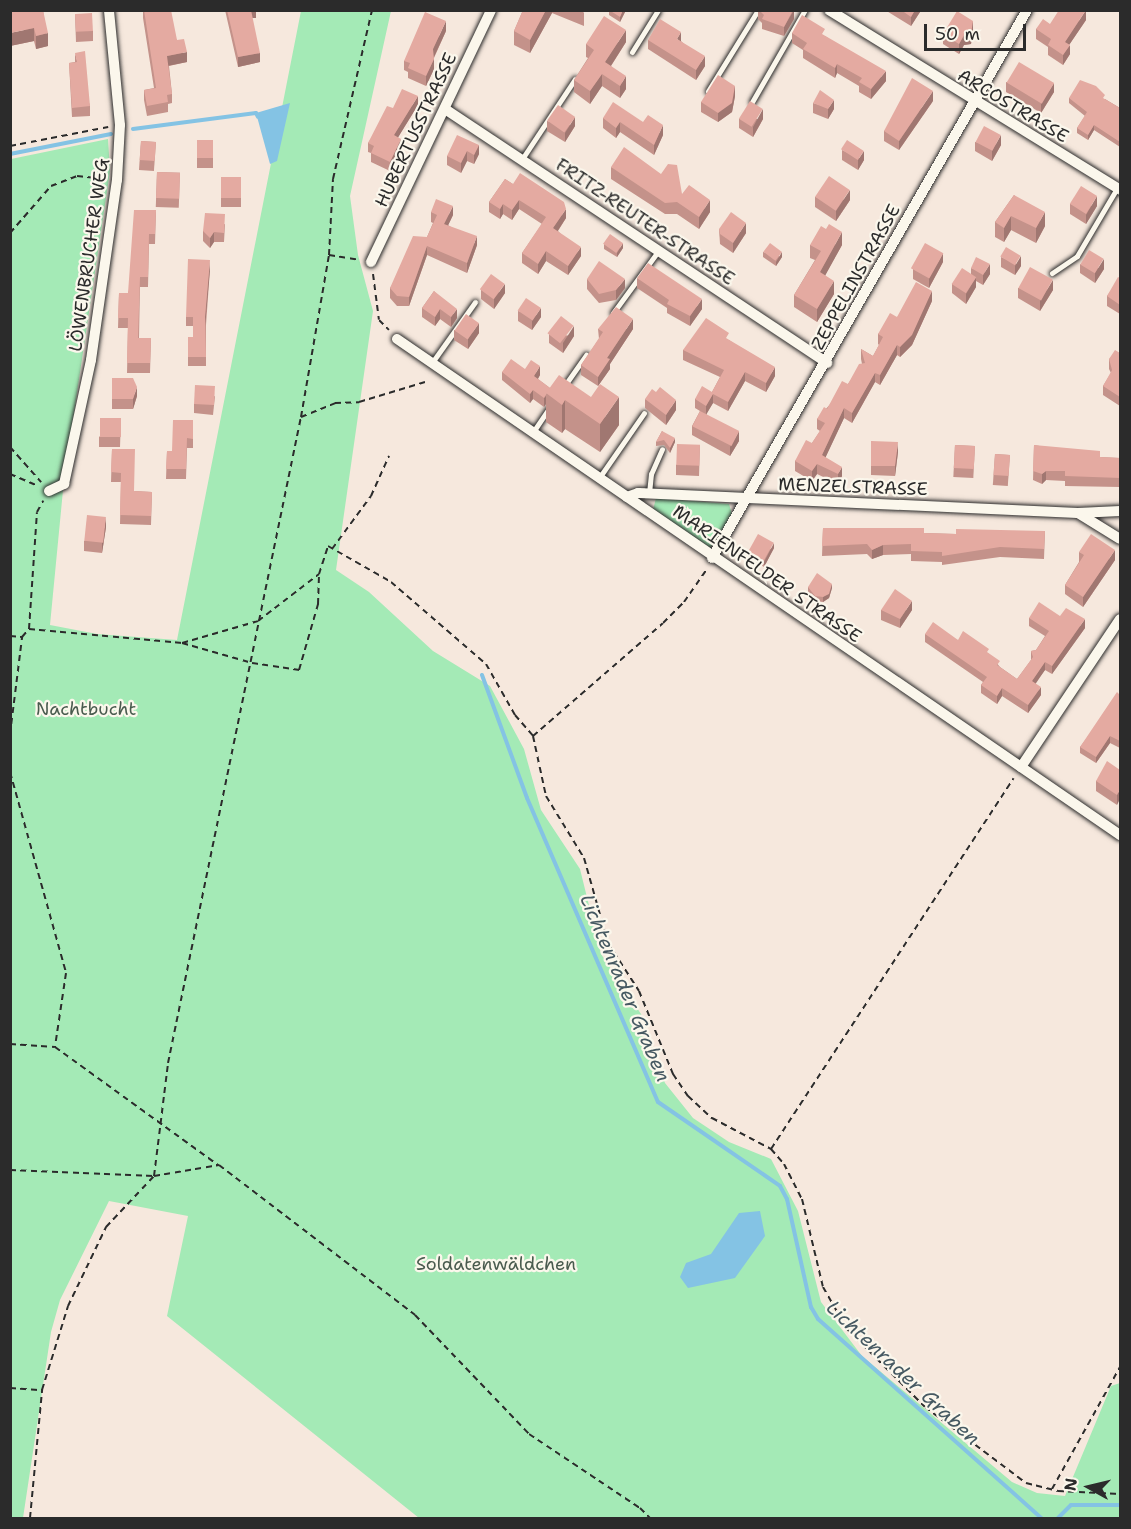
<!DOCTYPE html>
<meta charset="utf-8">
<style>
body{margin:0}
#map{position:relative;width:1131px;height:1529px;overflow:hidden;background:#f6e8dd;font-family:"Shantell Sans",sans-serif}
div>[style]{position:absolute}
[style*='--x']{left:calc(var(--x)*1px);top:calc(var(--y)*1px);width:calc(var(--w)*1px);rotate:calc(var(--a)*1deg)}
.green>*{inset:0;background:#a4eab6}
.water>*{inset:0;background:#84c3e4}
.stream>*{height:4px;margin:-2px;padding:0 2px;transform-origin:2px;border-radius:2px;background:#84c3e4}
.path>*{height:2px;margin-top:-1px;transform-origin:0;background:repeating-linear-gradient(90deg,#2b2b2b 0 6px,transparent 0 10.5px)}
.roads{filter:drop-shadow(0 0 2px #2b2b2b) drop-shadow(0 0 2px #2b2b2b)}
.service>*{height:5px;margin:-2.5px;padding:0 2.5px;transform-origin:2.5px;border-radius:2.5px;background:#fbf7ec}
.minor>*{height:10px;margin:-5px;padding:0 5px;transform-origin:5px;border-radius:5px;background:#fbf7ec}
.wall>*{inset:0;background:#c4928a;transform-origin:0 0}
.shaded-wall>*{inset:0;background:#a07771;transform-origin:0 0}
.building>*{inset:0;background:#e4aaa1;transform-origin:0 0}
span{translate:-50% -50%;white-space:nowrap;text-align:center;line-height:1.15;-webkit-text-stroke:4.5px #fbf7ec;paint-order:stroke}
.street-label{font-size:18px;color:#2b2b2b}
.park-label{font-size:18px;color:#495b4e}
.water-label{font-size:20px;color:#465962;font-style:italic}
.frame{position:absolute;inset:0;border:12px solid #2b2b2b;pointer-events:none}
.north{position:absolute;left:1059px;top:1457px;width:60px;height:60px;-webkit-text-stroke:4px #fbf7ec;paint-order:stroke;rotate:278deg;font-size:16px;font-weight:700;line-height:24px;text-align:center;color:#2b2b2b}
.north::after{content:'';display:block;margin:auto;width:21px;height:27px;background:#2b2b2b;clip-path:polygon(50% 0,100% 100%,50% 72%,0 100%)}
.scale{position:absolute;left:924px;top:24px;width:102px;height:27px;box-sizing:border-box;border:3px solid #2b2b2b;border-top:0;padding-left:8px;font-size:18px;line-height:21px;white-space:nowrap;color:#2b2b2b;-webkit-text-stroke:4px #fbf7ec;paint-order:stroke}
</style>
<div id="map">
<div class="green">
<div style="clip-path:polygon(301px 11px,391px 11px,350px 196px,358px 255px,373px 311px,336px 570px,369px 592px,433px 651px,490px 686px,524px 749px,541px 810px,580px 869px,601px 954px,641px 1014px,665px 1083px,693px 1118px,729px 1142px,771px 1159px,798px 1211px,821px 1302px,862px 1356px,1012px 1482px,1037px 1493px,1065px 1496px,1111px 1386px,1120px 1383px,1120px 1518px,419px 1518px,167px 1316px,188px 1216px,109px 1201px,60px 1300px,51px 1332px,23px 1518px,11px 1518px,11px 159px,108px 139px,110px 171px,64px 480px,50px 625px,97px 634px,177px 640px)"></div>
<div style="clip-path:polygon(656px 498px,729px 504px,732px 514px,709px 550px,653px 510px)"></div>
</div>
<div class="water">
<div style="clip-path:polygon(290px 103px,277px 161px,270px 164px,256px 113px)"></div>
<div style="clip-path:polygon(760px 1211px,765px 1236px,735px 1278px,688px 1288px,680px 1277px,686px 1263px,711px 1254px,739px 1213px)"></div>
</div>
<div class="stream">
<div style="--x:133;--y:129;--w:124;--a:-7.4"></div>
<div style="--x:256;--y:113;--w:4;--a:63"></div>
<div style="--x:10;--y:154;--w:103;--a:-11.2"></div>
<div style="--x:482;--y:675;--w:131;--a:69.9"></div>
<div style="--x:527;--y:798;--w:331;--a:66.7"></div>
<div style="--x:658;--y:1102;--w:148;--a:34.5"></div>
<div style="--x:780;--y:1186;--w:15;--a:62"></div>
<div style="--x:787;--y:1199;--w:111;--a:77.5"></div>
<div style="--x:811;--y:1307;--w:14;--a:60"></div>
<div style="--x:818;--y:1319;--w:299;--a:41.7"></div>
<div style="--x:1058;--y:1518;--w:18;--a:-45"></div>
<div style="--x:1071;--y:1505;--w:49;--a:0"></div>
</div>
<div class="path">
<div style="--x:10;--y:146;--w:100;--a:-11"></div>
<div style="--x:10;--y:233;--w:62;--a:-48.9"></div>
<div style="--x:51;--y:186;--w:28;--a:-21"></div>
<div style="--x:77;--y:176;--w:27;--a:6"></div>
<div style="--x:329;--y:255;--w:30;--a:9"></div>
<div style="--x:373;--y:274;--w:46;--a:82.6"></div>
<div style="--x:379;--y:320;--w:14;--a:45"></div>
<div style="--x:301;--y:417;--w:37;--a:-22"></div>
<div style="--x:335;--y:403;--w:24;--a:-2"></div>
<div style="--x:359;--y:402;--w:69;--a:-16.9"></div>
<div style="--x:10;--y:447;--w:47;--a:48.5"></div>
<div style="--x:10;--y:474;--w:30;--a:23"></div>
<div style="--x:332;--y:549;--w:66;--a:-53.7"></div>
<div style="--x:371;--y:496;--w:44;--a:-65.8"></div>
<div style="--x:29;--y:629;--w:154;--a:5.2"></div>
<div style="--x:182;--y:643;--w:79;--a:-16.1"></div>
<div style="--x:258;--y:621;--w:77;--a:-37.6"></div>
<div style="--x:10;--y:636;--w:12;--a:5"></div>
<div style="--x:182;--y:643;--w:73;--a:15.9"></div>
<div style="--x:252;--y:663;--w:48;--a:8.5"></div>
<div style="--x:299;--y:670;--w:69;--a:-73.9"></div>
<div style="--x:318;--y:604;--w:30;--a:-88"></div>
<div style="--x:319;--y:574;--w:29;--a:-72"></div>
<div style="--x:328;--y:546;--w:73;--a:29.7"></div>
<div style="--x:391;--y:582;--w:125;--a:40.8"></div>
<div style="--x:486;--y:664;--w:59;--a:60.4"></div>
<div style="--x:515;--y:715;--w:28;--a:49"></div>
<div style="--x:533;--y:736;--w:61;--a:77.8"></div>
<div style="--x:546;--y:796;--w:73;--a:58.5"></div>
<div style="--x:584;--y:858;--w:88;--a:74.2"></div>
<div style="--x:608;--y:943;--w:57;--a:57.1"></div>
<div style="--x:639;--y:991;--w:90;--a:67.7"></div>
<div style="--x:673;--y:1074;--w:27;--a:56"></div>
<div style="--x:688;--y:1096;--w:33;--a:43"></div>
<div style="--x:712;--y:1118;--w:67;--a:27.7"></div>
<div style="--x:771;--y:1149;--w:20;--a:49"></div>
<div style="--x:784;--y:1164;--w:39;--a:63"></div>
<div style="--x:802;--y:1199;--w:90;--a:76.6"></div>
<div style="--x:823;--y:1287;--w:48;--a:60.3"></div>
<div style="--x:847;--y:1329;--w:110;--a:45"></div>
<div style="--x:925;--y:1407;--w:126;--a:37"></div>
<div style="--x:1026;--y:1483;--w:33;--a:14"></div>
<div style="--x:1058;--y:1491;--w:62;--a:2.8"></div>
<div style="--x:10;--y:734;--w:98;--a:-82.9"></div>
<div style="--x:22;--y:637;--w:11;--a:-49"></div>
<div style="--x:29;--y:629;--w:117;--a:-86.1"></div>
<div style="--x:37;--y:512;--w:13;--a:-61"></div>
<div style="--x:533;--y:736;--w:172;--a:-41"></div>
<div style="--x:663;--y:623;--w:30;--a:-45"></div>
<div style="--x:684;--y:602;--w:40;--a:-55.1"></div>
<div style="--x:10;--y:772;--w:209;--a:74.4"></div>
<div style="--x:66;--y:973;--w:75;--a:98.5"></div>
<div style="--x:10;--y:1044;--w:45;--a:3.8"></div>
<div style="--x:55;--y:1047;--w:201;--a:35.9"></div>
<div style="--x:771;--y:1149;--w:443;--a:-56.8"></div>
<div style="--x:10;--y:1170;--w:144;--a:2.4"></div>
<div style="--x:154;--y:1176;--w:66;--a:-9.6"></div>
<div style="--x:219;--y:1165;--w:247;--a:37.4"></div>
<div style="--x:415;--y:1315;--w:165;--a:46.2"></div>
<div style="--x:529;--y:1434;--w:133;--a:33.7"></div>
<div style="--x:640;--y:1508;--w:14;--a:45"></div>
<div style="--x:10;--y:1388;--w:32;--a:4"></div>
<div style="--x:1052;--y:1489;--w:140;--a:-60.9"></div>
<div style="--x:30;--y:1518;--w:129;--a:-84.6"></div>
<div style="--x:42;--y:1390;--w:88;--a:-72.8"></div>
<div style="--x:68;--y:1306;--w:88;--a:-64.3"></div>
<div style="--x:106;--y:1227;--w:70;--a:-46.7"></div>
<div style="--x:154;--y:1176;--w:114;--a:-82.9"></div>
<div style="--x:168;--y:1063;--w:660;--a:-78.37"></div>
<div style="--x:301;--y:417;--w:164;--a:-80.2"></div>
<div style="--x:329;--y:255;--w:76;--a:-87"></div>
<div style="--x:333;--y:179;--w:173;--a:-77"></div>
</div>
<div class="roads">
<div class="service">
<div style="--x:632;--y:52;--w:49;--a:-58.2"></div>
<div style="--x:708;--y:91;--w:95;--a:-58.3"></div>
<div style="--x:752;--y:102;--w:106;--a:-60.1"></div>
<div style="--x:522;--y:159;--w:96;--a:-56.5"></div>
<div style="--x:1052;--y:273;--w:30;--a:-34"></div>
<div style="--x:1077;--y:256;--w:79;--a:-59.5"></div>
<div style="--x:613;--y:313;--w:78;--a:-53.9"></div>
<div style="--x:431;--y:364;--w:76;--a:-54.6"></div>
<div style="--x:565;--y:385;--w:37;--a:-55"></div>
<div style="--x:533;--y:432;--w:30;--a:-56"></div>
<div style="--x:599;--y:478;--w:79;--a:-55.3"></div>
<div style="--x:649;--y:493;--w:19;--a:-84"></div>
<div style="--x:651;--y:474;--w:27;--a:-66"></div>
</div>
<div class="minor">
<div style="--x:829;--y:10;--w:342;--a:31.7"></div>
<div style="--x:445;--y:109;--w:459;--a:33.6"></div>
<div style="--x:371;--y:262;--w:279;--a:-64.5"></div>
<div style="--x:397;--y:339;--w:877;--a:34.45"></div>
<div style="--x:49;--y:491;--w:17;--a:-25"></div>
<div style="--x:64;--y:484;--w:127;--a:-77.7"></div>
<div style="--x:91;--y:360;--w:182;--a:-81.8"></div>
<div style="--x:117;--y:180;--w:55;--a:-86.9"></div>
<div style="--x:120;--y:125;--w:116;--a:-95.5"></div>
<div style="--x:627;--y:497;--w:12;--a:-20"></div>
<div style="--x:638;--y:493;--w:440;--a:2.6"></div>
<div style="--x:1078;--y:513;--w:42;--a:-2.7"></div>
<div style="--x:1078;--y:513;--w:49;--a:31.8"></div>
<div style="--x:712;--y:558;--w:632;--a:-60.11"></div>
<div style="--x:1021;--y:767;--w:178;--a:-56.2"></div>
</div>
</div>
<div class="wall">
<div style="clip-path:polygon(43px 10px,48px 46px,36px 49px,34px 41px,10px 46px)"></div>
<div style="clip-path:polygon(143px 10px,177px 40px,187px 62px,169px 66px,172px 94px,172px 103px,168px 104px,168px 112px,147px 116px,144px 100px,144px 90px,154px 88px,143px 18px)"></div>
<div style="clip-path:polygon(225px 10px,256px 10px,256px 17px,252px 18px,260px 62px,238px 67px)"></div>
<div style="clip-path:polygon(523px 10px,582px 10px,584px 13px,584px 26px,552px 13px,530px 53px,514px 45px,514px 31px)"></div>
<div style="clip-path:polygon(609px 10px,626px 10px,620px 22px,609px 15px)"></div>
<div style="clip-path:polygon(758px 10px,794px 10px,794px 19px,784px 36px,762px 29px,762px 23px,758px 19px)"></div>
<div style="clip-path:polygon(885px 10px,920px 10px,920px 12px,911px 26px)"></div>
<div style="clip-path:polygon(75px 14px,93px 31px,93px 41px,76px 42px)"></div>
<div style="clip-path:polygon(1086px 20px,1069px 45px,1070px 54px,1063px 65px,1048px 55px,1048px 47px,1036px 39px,1036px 29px,1050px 24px)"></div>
<div style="clip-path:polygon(973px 30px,971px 44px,964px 45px,959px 54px,943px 44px,943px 34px)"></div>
<div style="clip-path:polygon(446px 31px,434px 58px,434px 69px,426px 86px,408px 78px,408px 72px,404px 70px,404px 61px)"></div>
<div style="clip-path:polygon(792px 33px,825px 36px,886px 81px,871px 99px,859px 92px,859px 86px,837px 73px,835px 78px,803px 58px,803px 50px,792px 43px)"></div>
<div style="clip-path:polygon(648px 40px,681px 41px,705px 66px,696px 80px,648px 49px)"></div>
<div style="clip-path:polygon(626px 42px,611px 66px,626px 89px,620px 98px,602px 86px,590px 104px,574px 92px,574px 80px,588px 58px,586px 57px,586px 44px)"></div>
<div style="clip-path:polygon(75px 53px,90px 106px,90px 116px,72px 117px,69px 63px,75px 62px)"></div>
<div style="clip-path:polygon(1006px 82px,1054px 92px,1041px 113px,1006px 92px)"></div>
<div style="clip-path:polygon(735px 96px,732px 112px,718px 122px,701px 112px,701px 102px)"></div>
<div style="clip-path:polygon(1069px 98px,1105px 99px,1120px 108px,1120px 147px,1094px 130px,1088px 140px,1077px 133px,1077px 128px,1085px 116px,1069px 103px)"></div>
<div style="clip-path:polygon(933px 101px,899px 150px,884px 141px,884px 131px)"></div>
<div style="clip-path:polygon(813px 103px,834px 109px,828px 119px,813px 113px)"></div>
<div style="clip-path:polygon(418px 105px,398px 137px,401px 147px,390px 171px,371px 162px,371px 153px,368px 152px,368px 143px,393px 108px)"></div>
<div style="clip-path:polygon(603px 118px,643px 122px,663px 135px,654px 155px,620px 132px,616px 138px,603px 128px)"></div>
<div style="clip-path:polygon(739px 119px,763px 119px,753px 137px,739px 128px)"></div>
<div style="clip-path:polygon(547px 121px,575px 126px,565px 142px,547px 131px)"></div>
<div style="left:197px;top:140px;width:16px;height:28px"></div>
<div style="left:141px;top:141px;width:15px;height:29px;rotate:4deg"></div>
<div style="clip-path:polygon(975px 142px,1001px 145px,992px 161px,975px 151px)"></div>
<div style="clip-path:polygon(479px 145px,479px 154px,474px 164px,467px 161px,461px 173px,447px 165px,447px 156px)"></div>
<div style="clip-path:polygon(842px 150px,864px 160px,858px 170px,842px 160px)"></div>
<div style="clip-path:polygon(611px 167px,682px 194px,710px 212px,699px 229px,677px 214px,665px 214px,611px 179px)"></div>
<div style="left:157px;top:172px;width:23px;height:35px;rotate:2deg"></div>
<div style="left:221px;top:177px;width:20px;height:30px"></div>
<div style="clip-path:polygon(505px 179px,566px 218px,558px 231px,581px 256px,568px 275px,546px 261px,538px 274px,522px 263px,522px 253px,542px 224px,519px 209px,512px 220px,503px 214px,500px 219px,489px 212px,489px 202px)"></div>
<div style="clip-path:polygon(1014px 195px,1045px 226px,1036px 243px,1011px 230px,1004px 242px,995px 237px,995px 222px)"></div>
<div style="clip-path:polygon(815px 197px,850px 200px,836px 221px,815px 207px)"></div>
<div style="clip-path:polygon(1070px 204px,1097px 206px,1086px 224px,1070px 214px)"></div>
<div style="clip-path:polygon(156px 210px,155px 244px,149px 244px,148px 287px,140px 287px,139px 338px,151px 338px,150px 373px,127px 373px,128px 328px,118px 328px,119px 293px,128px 293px)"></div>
<div style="clip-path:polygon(431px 212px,453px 215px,448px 225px,477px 245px,467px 273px,427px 255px,409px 306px,397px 306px,390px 298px,390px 288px,427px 237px,433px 223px,431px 222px)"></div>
<div style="clip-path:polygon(225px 224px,224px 242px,214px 242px,210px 248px,203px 241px,203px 231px)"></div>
<div style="clip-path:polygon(719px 229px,746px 233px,733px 253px,720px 244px)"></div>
<div style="clip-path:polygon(604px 244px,623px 248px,617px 257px,604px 249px)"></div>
<div style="clip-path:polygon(810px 245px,842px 245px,825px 275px,834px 294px,817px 322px,794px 307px,794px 295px,815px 260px,810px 258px)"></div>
<div style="clip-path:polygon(763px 252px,782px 257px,776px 266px,763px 257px)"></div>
<div style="clip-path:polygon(1001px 257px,1021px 266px,1015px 275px,1001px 267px)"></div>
<div style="clip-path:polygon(943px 262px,929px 288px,913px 279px,913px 269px)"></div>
<div style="clip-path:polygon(1080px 264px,1104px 269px,1095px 283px,1080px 273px)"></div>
<div style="clip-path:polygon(971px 268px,990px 274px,983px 285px,976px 281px,976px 287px,966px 304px,952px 293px,952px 284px,971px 274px)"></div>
<div style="clip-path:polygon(210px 269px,206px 325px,206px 366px,188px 366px,188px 337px,193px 337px,193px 326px,186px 326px,186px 317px)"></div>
<div style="clip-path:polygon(637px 278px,702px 309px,690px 326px,667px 313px,667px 308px,637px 288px)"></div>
<div style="clip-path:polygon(1120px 278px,1120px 314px,1107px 306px,1107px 296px)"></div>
<div style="clip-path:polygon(587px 279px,625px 288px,616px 300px,599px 303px,587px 289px)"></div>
<div style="clip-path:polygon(1018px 288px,1053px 290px,1040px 311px,1018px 298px)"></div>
<div style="clip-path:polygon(481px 290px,505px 293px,494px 309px,481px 299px)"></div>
<div style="clip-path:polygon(434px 291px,457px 318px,451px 327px,440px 319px,435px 326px,422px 317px,422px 308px)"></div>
<div style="clip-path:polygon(932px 301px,912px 345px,900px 357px,897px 355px,880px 385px,875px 382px,852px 423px,844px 418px,825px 458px,842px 476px,838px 484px,817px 474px,812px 481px,795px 471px,795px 461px,812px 443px,820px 431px,817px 429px,817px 419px,848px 384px,862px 364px,861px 359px,861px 349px,873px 356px,879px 345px,878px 344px,878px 334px,897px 317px)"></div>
<div style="clip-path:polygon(518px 311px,541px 317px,532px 330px,518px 321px)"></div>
<div style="clip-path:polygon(598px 329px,633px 329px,610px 364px,610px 369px,598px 386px,581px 375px,581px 365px,599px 339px)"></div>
<div style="clip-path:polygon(454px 330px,479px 333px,468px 349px,454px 340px)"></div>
<div style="clip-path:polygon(549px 334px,574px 336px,563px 353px,549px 343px)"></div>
<div style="clip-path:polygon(729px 340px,775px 376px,766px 392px,745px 381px,728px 411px,713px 403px,706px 414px,739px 441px,730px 456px,692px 435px,692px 426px,700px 411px,695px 408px,695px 399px,712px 392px,720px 377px,683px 360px,683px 350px)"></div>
<div style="clip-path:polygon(1120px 353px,1120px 406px,1103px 395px,1103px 386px,1111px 373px,1109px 369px,1109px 359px)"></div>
<div style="clip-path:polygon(525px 369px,540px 375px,538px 379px,550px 388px,619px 425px,600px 452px,565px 429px,562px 433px,546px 422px,546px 404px,544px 407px,533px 399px,530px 403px,502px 380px,502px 372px)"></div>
<div style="clip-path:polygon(112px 378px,137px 396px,133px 409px,112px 409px)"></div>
<div style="clip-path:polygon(215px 396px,213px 415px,194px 413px,194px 404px)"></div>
<div style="clip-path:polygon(645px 399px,676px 410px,666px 425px,645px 408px)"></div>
<div style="clip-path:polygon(121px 418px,120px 447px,99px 447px,99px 437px)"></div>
<div style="clip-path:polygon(193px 420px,193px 448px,187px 448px,186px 479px,166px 479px,167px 451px,172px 451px)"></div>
<div style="clip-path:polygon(662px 431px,675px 442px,670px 453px,664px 445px,656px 446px,656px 442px)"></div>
<div style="clip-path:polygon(871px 441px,898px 452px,895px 476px,871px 475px)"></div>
<div style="clip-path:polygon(700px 445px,699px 476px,676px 475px,676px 465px)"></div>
<div style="left:955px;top:445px;width:20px;height:32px;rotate:3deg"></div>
<div style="clip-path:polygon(1034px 445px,1100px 457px,1120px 458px,1120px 487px,1065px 486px,1065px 481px,1046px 480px,1042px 484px,1033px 480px)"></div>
<div style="clip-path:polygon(112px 449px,134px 491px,152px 492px,151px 525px,120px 524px,121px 482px,111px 482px)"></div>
<div style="left:995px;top:454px;width:15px;height:31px;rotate:4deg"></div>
<div style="clip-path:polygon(106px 527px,102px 553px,84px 551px,84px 541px)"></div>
<div style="clip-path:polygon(823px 528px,924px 533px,956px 534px,1045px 531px,1044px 559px,1000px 557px,942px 565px,942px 562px,911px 561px,911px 554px,883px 555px,872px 559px,867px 554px,822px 556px)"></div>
<div style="clip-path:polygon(774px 548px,764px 567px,748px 557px,748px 553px)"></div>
<div style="clip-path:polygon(1079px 552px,1115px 560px,1083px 607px,1065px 594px,1065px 585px,1079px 562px)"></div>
<div style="clip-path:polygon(808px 587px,832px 588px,829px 598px,823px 602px,815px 601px,808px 592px)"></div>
<div style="clip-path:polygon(881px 610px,912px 610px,900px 628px,881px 620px)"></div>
<div style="clip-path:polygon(1060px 616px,1085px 628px,1052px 674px,1045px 670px,1035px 683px,1041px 695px,1028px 713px,1002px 696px,997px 704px,981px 693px,981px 685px,983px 682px,925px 642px,925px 634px,958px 640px,989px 654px,1000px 667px,1017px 679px,1031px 660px,1031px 651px,1036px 650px,1045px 636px,1029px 626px,1029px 618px)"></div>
<div style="clip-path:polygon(1120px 695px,1120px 748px,1110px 743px,1096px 763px,1080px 753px,1080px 747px)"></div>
<div style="clip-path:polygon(1120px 770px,1117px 805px,1096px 791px,1096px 781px)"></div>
</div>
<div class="shaded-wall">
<div style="left:250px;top:10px;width:6px;height:8px"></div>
<div style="clip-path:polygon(546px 10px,552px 10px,552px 13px,530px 53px,530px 40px)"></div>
<div style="clip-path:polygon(623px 10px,626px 10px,620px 22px,620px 17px)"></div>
<div style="clip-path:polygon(794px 10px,794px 19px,784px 36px,784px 27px)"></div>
<div style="clip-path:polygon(915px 10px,920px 10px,920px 12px,911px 26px,911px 17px)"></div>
<div style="clip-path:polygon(1086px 10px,1086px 20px,1065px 51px,1065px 42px)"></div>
<div style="clip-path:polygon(446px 21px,446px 31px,433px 59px,433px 49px)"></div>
<div style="clip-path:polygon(973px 21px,973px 30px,971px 44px,964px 45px,959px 54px,959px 44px)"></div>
<div style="clip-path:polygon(34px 28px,34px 41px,10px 46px,10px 33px)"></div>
<div style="clip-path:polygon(626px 30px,626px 42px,605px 75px,605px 62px)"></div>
<div style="clip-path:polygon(681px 32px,681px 42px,677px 39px)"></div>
<div style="clip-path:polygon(48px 33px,48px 46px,36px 49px,36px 36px)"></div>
<div style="clip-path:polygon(1070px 45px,1070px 54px,1063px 65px,1063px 55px)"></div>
<div style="clip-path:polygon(187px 52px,187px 62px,167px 66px,167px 56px)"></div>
<div style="clip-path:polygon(260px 53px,260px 62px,238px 67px,238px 57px)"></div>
<div style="clip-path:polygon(705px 56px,705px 66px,696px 80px,696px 70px)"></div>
<div style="clip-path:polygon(434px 59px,434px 69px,426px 86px,426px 76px)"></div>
<div style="clip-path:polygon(837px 64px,837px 73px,835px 78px,835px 68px)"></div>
<div style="clip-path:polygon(886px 71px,886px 81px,871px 99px,871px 89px)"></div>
<div style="clip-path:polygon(602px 74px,602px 86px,590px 104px,590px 91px)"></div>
<div style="clip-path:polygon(626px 76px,626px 89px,620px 98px,620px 86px)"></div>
<div style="clip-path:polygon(1054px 83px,1054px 92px,1041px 113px,1041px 103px)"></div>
<div style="clip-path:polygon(735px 86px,735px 96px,732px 112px,718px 122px,718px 113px)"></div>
<div style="clip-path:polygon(933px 91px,933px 101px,899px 150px,899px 141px)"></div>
<div style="clip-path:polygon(418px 96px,418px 105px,394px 144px,394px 135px)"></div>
<div style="clip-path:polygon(834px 100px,834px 109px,828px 119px,828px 109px)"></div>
<div style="clip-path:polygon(763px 109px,763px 119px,753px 137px,753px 127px)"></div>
<div style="clip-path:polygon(575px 117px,575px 126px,565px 142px,565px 133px)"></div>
<div style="clip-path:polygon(620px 122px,620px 132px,616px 138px,616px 128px)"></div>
<div style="clip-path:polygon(663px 125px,663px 135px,654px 155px,654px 145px)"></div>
<div style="clip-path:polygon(1094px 125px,1094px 130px,1088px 140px,1088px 135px)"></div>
<div style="clip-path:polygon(1001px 135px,1001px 145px,992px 161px,992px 151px)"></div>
<div style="clip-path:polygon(401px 139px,401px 147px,390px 171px,390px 162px)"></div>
<div style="clip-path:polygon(479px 145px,479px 154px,474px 164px,474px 155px)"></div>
<div style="clip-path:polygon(467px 151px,467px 161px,461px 173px,461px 163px)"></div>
<div style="clip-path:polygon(864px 151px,864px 160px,858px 170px,858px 160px)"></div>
<div style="clip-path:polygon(850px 190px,850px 200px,836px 221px,836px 211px)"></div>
<div style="clip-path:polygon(1097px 196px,1097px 206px,1086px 224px,1086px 215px)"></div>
<div style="clip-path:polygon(519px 200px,519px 209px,512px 220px,512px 210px)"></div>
<div style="clip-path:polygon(710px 200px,710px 212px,699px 229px,699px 217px)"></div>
<div style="clip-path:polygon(503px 204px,503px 214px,500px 219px,500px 209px)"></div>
<div style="clip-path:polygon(453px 206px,453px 215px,444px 234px,444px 224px)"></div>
<div style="clip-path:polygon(566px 209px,566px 218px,553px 238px,553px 228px)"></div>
<div style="clip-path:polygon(1045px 212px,1045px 226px,1036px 243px,1036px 228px)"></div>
<div style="clip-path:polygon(1011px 216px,1011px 230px,1004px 242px,1004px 228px)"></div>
<div style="clip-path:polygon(746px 223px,746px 233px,733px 253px,733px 243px)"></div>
<div style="clip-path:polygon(214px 232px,214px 242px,210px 248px,210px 238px)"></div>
<div style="clip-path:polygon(842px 232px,842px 245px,820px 285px,820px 272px)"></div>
<div style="clip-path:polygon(477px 236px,477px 245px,467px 273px,467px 263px)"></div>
<div style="clip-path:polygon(623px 243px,623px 248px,617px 257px,617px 253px)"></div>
<div style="clip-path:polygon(427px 246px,427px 255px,409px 306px,409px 297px)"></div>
<div style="clip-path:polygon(581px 247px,581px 256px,568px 275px,568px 266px)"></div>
<div style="clip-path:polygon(546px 251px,546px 261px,538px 274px,538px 264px)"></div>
<div style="clip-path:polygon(782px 252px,782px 257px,776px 266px,776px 262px)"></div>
<div style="clip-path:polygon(943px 253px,943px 262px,929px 288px,929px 278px)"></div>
<div style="clip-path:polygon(1021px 256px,1021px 266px,1015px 275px,1015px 266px)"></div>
<div style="clip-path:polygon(1104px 259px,1104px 269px,1095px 283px,1095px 273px)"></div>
<div style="clip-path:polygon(210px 260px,210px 269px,205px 326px,205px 317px)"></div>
<div style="clip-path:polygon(990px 264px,990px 274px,983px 285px,983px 275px)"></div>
<div style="clip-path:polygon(976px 277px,976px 287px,966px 304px,966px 294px)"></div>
<div style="clip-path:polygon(625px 279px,625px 288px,616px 300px,616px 290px)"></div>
<div style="clip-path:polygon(1053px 280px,1053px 290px,1040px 311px,1040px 301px)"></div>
<div style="clip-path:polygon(834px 281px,834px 294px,817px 322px,817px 309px)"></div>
<div style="clip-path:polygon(505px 284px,505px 293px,494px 309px,494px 299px)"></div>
<div style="clip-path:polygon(932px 291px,932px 301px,912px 345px,900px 357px,900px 347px)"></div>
<div style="clip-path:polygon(702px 299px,702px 309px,690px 326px,690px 316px)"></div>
<div style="clip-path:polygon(541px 308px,541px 317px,532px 330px,532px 321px)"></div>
<div style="clip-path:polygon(440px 309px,440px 319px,435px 326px,435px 317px)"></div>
<div style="clip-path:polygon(457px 309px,457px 318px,451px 327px,451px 317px)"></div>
<div style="clip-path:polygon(633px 319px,633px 329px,610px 364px,610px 369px,598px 386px,598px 377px,607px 358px)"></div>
<div style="clip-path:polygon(479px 323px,479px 333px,468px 349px,468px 339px)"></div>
<div style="clip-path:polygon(574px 326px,574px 336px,563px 353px,563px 343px)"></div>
<div style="clip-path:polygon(897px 345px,897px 355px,880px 385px,880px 375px)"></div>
<div style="clip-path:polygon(540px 366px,540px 375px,534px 385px,534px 376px)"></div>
<div style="clip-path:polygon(775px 367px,775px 376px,766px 392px,766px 383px)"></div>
<div style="clip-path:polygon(745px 372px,745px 381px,728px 411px,728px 402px)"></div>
<div style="clip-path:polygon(875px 373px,875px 382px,852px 423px,852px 413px)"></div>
<div style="clip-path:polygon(137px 387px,137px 396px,133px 409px,133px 399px)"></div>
<div style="clip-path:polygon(533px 390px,533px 399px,530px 403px,530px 394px)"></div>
<div style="clip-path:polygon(713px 394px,713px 403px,706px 415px,706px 406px)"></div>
<div style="clip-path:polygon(546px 396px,546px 404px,544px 407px,544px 398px)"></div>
<div style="clip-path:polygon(619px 397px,619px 425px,600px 452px,600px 424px)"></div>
<div style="clip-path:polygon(565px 400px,565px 429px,562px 433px,562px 405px)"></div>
<div style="clip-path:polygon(676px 400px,676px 410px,666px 425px,666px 415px)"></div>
<div style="clip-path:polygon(844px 408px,844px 418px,822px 465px,822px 455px)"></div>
<div style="clip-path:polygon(739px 431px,739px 441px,730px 456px,730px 447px)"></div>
<div style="clip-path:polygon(675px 438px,675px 442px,670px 453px,670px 448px)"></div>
<div style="clip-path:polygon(898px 442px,898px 452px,895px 476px,895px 466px)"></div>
<div style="clip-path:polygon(817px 464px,817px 474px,812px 481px,812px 471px)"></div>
<div style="clip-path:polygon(842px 467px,842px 476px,838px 484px,838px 474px)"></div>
<div style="clip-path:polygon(1046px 471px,1046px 480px,1042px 484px,1042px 474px)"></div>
<div style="clip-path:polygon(106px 517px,106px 527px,102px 553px,102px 543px)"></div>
<div style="clip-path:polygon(774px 543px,774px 548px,764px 567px,764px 562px)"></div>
<div style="clip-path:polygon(883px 545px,883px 555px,872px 559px,872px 550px)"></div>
<div style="clip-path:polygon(1115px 550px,1115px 560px,1083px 607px,1083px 597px)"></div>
<div style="clip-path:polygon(832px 584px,832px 588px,829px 598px,823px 602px,823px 597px)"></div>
<div style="clip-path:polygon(912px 601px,912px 610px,900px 628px,900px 619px)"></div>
<div style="clip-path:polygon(1085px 619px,1085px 628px,1052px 674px,1052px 666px)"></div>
<div style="clip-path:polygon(1045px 662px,1045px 670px,1032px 689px,1032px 681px)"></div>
<div style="clip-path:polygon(1041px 687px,1041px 695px,1028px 713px,1028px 705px)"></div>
<div style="clip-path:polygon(1002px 688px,1002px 696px,997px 704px,997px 696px)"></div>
<div style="clip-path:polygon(1110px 736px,1110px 743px,1096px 763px,1096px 757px)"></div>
<div style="clip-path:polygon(1120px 789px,1120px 799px,1117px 805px,1117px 795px)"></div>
</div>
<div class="building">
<div style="clip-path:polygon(10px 10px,43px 10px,48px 33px,36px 36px,34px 28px,10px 33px)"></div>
<div style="clip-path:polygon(144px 10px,171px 10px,177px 40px,184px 39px,187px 52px,167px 56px,172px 94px,167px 95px,168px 102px,147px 106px,144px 90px,156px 88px)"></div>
<div style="clip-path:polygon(227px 10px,251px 10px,260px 53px,238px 57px)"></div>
<div style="clip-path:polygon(523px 10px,546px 10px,530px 40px,514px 31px)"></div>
<div style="clip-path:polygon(609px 10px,623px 10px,620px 17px)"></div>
<div style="clip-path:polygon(759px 10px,793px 10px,784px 27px,762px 19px,764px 15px)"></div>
<div style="clip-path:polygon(901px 10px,915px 10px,911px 17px)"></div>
<div style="clip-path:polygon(1059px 10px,1086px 10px,1065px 42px,1070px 45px,1063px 55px,1048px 45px,1051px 39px,1036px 29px,1043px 19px,1050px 24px)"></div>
<div style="clip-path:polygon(957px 11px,973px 21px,971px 34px,964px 35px,959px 44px,943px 34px)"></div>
<div style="clip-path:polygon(425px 12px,446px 21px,433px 49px,434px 59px,426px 76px,408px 68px,410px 63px,404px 61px)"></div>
<div style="left:92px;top:13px;width:18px;height:17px;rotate:87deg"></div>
<div style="clip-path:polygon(802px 15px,825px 29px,822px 34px,886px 71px,871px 89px,859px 82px,862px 78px,837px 64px,835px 68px,803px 49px,807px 43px,792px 33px)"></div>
<div style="clip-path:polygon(604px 16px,626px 30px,605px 62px,626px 76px,620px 86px,602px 74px,590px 91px,574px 80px,594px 50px,586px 44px)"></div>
<div style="clip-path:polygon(660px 19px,681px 32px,677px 39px,705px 56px,696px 70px,648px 40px)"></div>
<div style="clip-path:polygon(85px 51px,90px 106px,72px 108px,69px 63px,77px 62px,75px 53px)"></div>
<div style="left:1019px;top:62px;width:41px;height:24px;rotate:31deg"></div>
<div style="clip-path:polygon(718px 75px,735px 86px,732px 103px,718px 113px,701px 102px)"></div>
<div style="clip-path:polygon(912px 78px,933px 91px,899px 141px,884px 131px)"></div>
<div style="clip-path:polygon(1080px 80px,1096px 86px,1105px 95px,1103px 98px,1120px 108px,1120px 142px,1094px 125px,1088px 135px,1077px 128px,1087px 112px,1069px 98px)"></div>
<div style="clip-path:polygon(402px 89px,418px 96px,394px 135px,401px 139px,390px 162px,371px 153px,374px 146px,368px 143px,387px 106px,393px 108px)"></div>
<div style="clip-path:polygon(820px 90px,834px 100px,828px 109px,813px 103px)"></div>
<div style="left:750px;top:101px;width:15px;height:21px;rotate:32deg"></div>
<div style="clip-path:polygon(613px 102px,643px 122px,648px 115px,663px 125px,654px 145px,620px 122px,616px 128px,603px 118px)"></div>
<div style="left:558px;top:105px;width:21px;height:19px;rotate:35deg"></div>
<div style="left:984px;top:126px;width:19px;height:18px;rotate:28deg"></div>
<div style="clip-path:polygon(457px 135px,479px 145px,474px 155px,467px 151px,461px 163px,447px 156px)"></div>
<div style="left:197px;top:140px;width:16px;height:18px"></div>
<div style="left:847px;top:140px;width:20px;height:11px;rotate:33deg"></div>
<div style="left:141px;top:141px;width:15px;height:19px;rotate:4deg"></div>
<div style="clip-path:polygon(624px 147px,661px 174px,668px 164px,677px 165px,682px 194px,689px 185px,710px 200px,699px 217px,677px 202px,665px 203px,611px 167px)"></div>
<div style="left:157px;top:172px;width:23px;height:26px;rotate:2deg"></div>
<div style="clip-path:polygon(520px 173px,564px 202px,566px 209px,553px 228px,581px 247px,568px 266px,546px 251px,538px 264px,522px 253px,546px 217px,519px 200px,512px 210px,503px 204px,500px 209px,489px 202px,505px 179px,513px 184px)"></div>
<div style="left:829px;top:176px;width:25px;height:25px;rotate:34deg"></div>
<div style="left:221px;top:177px;width:20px;height:21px"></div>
<div style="left:1081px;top:186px;width:19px;height:21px;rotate:32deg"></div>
<div style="clip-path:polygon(1014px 195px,1045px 212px,1036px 228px,1011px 216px,1004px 228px,995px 222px)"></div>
<div style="clip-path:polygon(436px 199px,453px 206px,444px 224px,477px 236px,467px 263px,427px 246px,409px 297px,397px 296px,390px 288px,413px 236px,427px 237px,437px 215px,431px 212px)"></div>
<div style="clip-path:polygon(134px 210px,156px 210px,155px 234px,149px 234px,148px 277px,140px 277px,138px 338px,151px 338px,150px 363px,127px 363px,128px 318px,118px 318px,119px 293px,128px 293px)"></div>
<div style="clip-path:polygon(731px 212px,746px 223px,733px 243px,720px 234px,719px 229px)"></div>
<div style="clip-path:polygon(205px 213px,225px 214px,224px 233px,214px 232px,210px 238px,203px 231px)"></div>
<div style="clip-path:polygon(829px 224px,842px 232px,820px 272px,834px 281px,817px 309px,794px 295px,821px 251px,810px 245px,821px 226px,826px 229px)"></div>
<div style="left:610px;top:234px;width:16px;height:12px;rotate:35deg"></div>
<div style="left:770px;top:243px;width:15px;height:11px;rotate:37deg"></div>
<div style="left:925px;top:243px;width:21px;height:29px;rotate:29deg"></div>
<div style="left:1006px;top:247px;width:17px;height:11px;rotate:31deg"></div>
<div style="left:1089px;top:250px;width:17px;height:17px;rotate:31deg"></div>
<div style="clip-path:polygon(976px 257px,990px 264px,983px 275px,971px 268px)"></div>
<div style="clip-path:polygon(188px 259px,210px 260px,205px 317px,206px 357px,188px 357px,188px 337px,193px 337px,193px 317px,186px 317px)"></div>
<div style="clip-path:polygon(599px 261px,625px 279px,616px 290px,599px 294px,587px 279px)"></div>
<div style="clip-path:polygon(648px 263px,702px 299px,690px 316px,667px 304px,669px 300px,637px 278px)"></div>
<div style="left:1030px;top:267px;width:26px;height:24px;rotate:29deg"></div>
<div style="left:962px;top:268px;width:17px;height:19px;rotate:33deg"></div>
<div style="left:491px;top:274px;width:17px;height:19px;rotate:36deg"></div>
<div style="clip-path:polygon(1118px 277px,1120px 278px,1120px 305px,1107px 296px)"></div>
<div style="clip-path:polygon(916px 282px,932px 291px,912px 335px,900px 347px,897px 345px,880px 375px,875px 373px,852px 413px,844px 408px,822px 455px,842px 467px,838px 474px,817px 464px,812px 471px,795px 461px,806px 440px,812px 443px,825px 423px,817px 419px,824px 407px,827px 409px,842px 381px,848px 384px,859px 364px,865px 363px,861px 349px,873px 356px,883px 337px,878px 334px,890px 313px,897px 317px)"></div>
<div style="clip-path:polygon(434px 291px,457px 309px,451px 317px,440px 309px,435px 317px,422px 308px)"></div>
<div style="left:526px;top:298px;width:18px;height:15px;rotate:34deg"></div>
<div style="clip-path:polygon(616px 307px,633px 319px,607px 358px,610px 359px,598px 377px,581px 365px,603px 332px,598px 329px)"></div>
<div style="left:466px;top:314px;width:16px;height:20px;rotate:35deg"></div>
<div style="left:561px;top:316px;width:16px;height:22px;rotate:38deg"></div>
<div style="clip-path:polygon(706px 318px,729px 333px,726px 338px,775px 367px,766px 383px,745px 372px,728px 402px,713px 394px,706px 406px,695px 399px,702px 386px,712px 392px,724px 370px,683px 350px)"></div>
<div style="clip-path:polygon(1115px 350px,1120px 353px,1120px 397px,1103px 386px,1112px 370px,1109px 359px)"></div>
<div style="clip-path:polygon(511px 359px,525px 369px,531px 360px,540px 366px,534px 376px,550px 388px,544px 398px,533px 390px,530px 394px,502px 372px)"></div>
<div style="clip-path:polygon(559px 375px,591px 397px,600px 384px,619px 397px,600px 424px,565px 400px,562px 405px,546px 393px)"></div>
<div style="clip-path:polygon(112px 378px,133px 378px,137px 387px,133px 399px,112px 399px)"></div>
<div style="left:195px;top:385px;width:20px;height:19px;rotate:3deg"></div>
<div style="clip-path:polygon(660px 387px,676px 400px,666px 415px,645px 399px,652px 389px,656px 392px)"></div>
<div style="left:700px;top:411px;width:44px;height:17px;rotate:27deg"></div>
<div style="left:100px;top:418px;width:21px;height:19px"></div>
<div style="clip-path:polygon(173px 420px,193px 420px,193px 439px,187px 438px,186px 469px,166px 469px,167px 451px,172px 451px)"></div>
<div style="clip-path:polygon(662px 431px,675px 438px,670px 448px,664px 440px,656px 442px)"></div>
<div style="clip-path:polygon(871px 441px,898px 442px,895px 466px,871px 466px)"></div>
<div style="left:677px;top:444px;width:23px;height:21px;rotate:2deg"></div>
<div style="left:955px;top:445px;width:20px;height:23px;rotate:3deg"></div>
<div style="clip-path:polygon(1034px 445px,1100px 451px,1100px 457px,1120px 458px,1120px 478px,1065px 476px,1065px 471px,1046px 471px,1042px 474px,1033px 471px)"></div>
<div style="clip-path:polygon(112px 449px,135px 449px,134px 491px,152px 492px,151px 516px,120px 515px,121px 473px,111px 472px)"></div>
<div style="left:995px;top:454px;width:15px;height:21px;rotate:4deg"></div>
<div style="left:87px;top:515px;width:19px;height:26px;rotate:6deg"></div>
<div style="clip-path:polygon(823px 528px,924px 528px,924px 533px,956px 534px,956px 529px,1045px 531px,1044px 549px,1000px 547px,942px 556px,942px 552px,911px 551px,911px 544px,883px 545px,872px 550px,867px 544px,822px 546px)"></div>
<div style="left:758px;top:534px;width:18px;height:21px;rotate:29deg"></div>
<div style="clip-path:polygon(1091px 534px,1115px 550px,1083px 597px,1065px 585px,1084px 555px,1079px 552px)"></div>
<div style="clip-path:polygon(817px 573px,832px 584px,829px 594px,823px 597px,815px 596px,808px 587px)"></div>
<div style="clip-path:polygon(895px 589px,912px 601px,900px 619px,881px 610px)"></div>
<div style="clip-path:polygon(1039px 602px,1060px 616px,1066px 608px,1085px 619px,1052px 666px,1045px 662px,1032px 681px,1041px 687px,1028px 705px,1002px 688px,997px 696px,981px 685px,987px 677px,925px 634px,933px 622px,958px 640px,963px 631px,989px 649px,987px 652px,1000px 661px,997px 665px,1017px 679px,1033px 657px,1031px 651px,1036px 650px,1049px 631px,1029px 618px)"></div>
<div style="clip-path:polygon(1117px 692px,1120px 695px,1120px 741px,1110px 736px,1096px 757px,1080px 747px)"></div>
<div style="clip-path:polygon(1107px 761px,1120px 770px,1120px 789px,1117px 795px,1096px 781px)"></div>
</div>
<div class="street-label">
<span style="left:1013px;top:106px;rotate:31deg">ARCOSTRASSE</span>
<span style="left:416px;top:130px;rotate:-65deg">HUBERTUSSTRASSE</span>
<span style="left:645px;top:222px;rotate:34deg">FRITZ-REUTER-STRASSE</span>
<span style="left:89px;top:255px;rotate:-82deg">LÖWENBRUCHER WEG</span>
<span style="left:856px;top:277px;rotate:-61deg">ZEPPELINSTRASSE</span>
<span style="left:853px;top:487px;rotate:2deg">MENZELSTRASSE</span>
<span style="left:767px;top:574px;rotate:35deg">MARIENFELDER STRASSE</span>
</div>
<div class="park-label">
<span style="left:86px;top:709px">Nachtbucht</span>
<span style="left:496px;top:1264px">Soldatenwäldchen</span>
</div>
<div class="water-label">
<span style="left:625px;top:988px;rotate:67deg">Lichtenrader Graben</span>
<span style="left:903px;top:1373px;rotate:43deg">Lichtenrader Graben</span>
</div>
<div class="frame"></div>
<div class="north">N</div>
<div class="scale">50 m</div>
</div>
